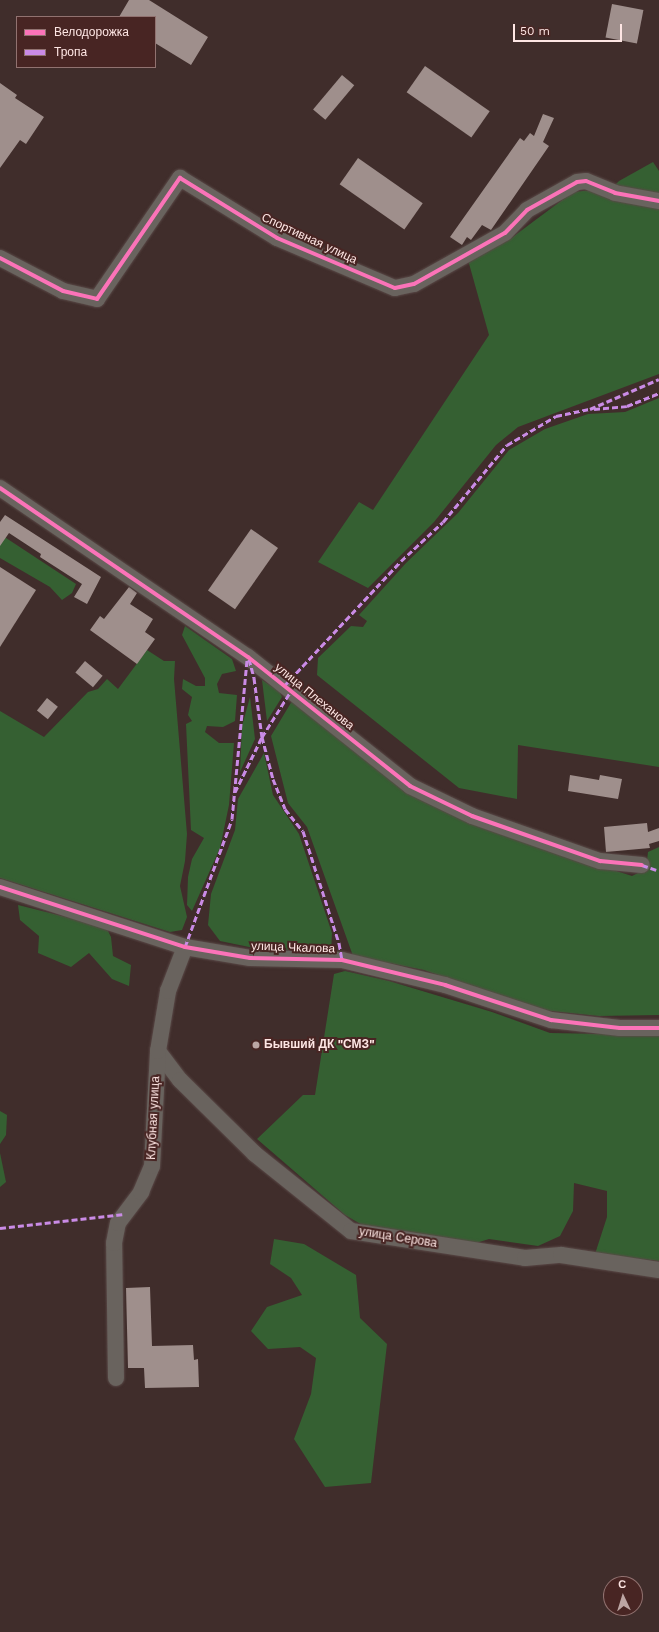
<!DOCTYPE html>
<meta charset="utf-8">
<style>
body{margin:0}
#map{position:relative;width:659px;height:1632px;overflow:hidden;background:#402d2b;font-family:"Work Sans",sans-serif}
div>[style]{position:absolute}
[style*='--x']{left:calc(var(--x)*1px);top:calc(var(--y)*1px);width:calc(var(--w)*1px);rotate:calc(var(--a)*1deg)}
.green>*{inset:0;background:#356032}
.building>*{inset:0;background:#9f8f8c;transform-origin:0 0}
.roads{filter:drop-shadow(0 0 1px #594947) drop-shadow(0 0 1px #594947)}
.minor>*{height:16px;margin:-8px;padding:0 8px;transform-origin:8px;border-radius:8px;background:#69635e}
.quiet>*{height:3px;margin-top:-1.5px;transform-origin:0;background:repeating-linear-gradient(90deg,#ca8be6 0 6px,transparent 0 9px)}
.cycleway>*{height:4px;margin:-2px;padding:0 2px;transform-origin:2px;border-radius:2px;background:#fb73b8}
.dots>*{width:11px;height:11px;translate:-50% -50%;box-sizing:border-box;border:2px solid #482523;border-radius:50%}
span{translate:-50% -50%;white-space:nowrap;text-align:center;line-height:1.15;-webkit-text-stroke:4px #482523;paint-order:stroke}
.street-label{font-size:12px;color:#fee6e4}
.poi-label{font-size:12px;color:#fee6e4;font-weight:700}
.left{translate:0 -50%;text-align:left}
.legend{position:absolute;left:16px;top:16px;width:140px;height:52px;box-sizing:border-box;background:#482523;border:1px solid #917270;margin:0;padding:5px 7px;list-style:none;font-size:12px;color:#fee6e4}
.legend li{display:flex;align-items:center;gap:8px;height:20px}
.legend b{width:20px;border:1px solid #917270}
.north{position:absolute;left:603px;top:1576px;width:40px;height:40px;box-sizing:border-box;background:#482523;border:1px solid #917270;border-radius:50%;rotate:356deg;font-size:11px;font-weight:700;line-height:16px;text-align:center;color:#fee6e4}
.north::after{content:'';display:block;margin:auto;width:14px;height:18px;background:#bca5a3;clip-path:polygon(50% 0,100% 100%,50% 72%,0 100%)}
.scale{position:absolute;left:513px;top:24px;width:109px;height:18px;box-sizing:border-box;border:2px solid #fee6e4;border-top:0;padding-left:5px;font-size:12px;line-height:14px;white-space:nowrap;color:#fee6e4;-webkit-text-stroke:3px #482523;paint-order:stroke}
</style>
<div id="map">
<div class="green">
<div style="clip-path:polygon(653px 162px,659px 171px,659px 196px,614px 186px,619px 181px)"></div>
<div style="clip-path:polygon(592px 190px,659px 206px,659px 374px,518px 427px,496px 445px,434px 522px,368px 588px,318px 562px,359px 502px,373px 510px,489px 335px,468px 260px,510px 239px,573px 192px)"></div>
<div style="clip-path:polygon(659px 398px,659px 767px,518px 745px,517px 799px,459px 788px,317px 675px,318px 658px,351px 626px,363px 627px,367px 621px,359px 615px,406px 563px,458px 513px,509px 450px,545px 429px,588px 414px,625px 412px)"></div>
<div style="clip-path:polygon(0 534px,76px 584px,72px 593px,62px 600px,50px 587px,0 558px)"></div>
<div style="clip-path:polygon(185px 626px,232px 659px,236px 671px,222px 674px,217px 684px,219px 693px,237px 695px,235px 721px,223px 727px,207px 726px,205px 732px,219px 743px,234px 743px,229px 805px,220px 848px,192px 911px,187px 905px,188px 877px,192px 859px,204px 838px,191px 830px,186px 724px,192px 721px,188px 715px,192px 697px,182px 689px,183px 679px,196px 686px,205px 686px,205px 678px,182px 635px)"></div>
<div style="clip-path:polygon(147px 650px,164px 661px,175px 661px,174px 679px,187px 834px,185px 861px,180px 886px,187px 917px,182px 930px,170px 932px,0 878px,0 711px,44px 737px,88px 692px,98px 689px,107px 679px,118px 689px)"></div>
<div style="clip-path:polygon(262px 680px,279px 691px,282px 697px,267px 721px)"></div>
<div style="clip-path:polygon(250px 697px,255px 739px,240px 772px,242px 726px)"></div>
<div style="clip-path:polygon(292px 701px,376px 768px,503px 835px,632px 876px,646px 869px,648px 852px,659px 847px,659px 1015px,599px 1016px,532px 1009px,424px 970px,353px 956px,307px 827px,288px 803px,271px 736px)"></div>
<div style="clip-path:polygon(264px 753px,273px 795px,299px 834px,332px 933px,331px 952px,254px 948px,220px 941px,208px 925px,211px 894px,235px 830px,238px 799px)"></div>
<div style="clip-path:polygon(18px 905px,106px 927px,111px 937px,113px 956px,131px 965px,129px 986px,112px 979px,89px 953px,71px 967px,38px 953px,39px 936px,20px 920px)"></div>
<div style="clip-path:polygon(345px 971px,389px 981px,492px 1012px,550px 1033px,659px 1035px,659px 1261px,595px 1254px,607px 1217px,607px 1191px,574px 1183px,573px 1211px,560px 1236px,538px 1246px,489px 1239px,476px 1243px,364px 1226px,345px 1215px,257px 1139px,303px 1095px,315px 1095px,334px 974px)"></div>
<div style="clip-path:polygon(0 1111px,7px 1115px,6px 1135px,0 1144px)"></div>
<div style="clip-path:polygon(0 1153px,6px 1182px,0 1187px)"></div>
<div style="clip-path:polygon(274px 1239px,304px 1244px,356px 1275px,360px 1318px,387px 1344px,371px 1483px,325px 1487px,294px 1439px,311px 1394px,316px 1358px,300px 1347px,268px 1349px,251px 1331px,267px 1307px,302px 1295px,291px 1278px,270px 1264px)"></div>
</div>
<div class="building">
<div style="clip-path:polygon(129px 0,149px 0,208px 37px,191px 65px,155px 43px,155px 17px,119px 17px)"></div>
<div style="left:612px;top:4px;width:32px;height:34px;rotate:11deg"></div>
<div style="left:425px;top:66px;width:79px;height:32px;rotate:35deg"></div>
<div style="left:342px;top:75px;width:16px;height:45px;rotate:40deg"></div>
<div style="clip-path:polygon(0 83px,17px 95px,15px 98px,44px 117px,26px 144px,20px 140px,0 168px)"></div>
<div style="clip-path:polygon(543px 114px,554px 118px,543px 142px,549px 146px,491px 230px,482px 225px,471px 240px,467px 237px,462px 245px,450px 237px,520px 138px,524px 141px,530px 133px,534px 136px)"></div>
<div style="left:358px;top:158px;width:79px;height:32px;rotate:35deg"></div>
<div style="clip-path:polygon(5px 515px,101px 577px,87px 604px,74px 597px,82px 584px,40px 557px,41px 554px,9px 533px,0 546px,0 522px)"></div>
<div style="left:251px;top:529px;width:33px;height:75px;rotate:35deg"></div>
<div style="clip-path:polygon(0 567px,36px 590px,0 647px)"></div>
<div style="clip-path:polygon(129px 587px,137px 593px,130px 604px,153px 619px,145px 632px,155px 639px,137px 664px,90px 630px,100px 616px,104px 619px)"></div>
<div style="left:85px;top:661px;width:23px;height:15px;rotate:40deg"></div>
<div style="left:47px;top:698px;width:14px;height:16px;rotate:39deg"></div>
<div style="clip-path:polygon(570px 775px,599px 780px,600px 775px,622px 779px,618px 799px,568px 791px)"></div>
<div style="clip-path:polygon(647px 823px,648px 832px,659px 828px,659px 841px,649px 844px,650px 848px,606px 852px,604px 827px)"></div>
<div style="clip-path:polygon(150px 1287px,152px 1346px,193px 1345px,194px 1360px,198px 1359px,199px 1387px,145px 1388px,144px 1368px,128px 1368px,126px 1288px)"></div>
</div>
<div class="roads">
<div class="minor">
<div style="--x:0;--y:258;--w:71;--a:27.6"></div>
<div style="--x:63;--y:291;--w:35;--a:13"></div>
<div style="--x:97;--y:299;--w:147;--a:-55.6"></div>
<div style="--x:180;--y:178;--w:114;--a:31.7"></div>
<div style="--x:277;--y:238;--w:128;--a:23"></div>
<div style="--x:395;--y:288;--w:19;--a:-12"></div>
<div style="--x:414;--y:284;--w:104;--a:-29.3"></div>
<div style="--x:505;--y:233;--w:32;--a:-46"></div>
<div style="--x:527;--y:210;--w:57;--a:-29.2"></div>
<div style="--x:577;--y:182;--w:9;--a:-6"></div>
<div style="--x:586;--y:181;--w:31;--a:22"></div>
<div style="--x:615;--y:193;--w:45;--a:10.3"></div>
<div style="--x:0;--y:488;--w:300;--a:34.3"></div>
<div style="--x:248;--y:657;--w:207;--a:38.5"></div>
<div style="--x:410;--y:786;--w:69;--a:25.8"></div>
<div style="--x:472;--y:816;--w:136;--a:19.4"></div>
<div style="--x:600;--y:861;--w:42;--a:5.4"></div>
<div style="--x:0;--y:887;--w:194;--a:18"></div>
<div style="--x:185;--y:947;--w:66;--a:9.6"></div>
<div style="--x:250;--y:958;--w:92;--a:1.2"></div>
<div style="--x:342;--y:960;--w:106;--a:13.6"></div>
<div style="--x:445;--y:985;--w:112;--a:18.3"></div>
<div style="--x:551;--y:1020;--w:69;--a:6.6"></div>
<div style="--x:620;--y:1028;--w:39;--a:0"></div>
<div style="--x:158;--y:1051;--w:36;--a:53"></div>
<div style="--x:180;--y:1080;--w:105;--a:44.6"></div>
<div style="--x:255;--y:1154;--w:123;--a:38.7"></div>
<div style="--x:351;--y:1231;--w:176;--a:8.8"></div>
<div style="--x:525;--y:1258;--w:36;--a:-5"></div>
<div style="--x:561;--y:1255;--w:99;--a:8.7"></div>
<div style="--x:116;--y:1378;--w:135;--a:-90.8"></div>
<div style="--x:114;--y:1243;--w:20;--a:-79"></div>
<div style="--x:118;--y:1223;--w:39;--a:-53"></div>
<div style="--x:141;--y:1192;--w:28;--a:-67"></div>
<div style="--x:152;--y:1166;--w:115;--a:-87"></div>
<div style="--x:158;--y:1051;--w:61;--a:-80.5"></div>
<div style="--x:168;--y:991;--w:47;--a:-68.9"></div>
</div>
</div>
<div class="quiet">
<div style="--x:594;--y:409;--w:33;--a:-5"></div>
<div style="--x:627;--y:406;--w:35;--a:-22"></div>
<div style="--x:249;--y:659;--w:20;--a:75"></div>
<div style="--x:254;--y:678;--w:60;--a:82.3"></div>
<div style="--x:262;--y:737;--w:43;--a:75.3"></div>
<div style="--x:273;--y:779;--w:32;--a:68"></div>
<div style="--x:285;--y:809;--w:28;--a:51"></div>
<div style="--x:303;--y:831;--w:118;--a:72.2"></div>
<div style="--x:339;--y:943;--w:17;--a:80"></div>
<div style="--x:284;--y:686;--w:171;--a:-46.9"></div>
<div style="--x:401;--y:561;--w:57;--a:-42.9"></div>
<div style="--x:443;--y:522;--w:100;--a:-50.3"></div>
<div style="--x:507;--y:445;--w:57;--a:-30.6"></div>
<div style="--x:556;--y:416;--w:35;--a:-12"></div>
<div style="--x:590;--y:409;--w:75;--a:-23.5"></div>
<div style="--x:235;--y:792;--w:61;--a:-63.9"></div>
<div style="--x:262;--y:737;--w:54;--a:-57.8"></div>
<div style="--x:642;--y:865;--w:18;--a:19"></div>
<div style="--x:185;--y:947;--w:136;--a:-69.8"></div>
<div style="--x:232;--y:819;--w:160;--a:-84.6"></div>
<div style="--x:0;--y:1228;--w:125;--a:-6.4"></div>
</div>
<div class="cycleway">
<div style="--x:0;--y:258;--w:71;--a:27.6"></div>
<div style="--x:63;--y:291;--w:35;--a:13"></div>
<div style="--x:97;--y:299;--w:147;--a:-55.6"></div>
<div style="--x:180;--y:178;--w:114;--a:31.7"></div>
<div style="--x:277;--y:238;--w:128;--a:23"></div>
<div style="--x:395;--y:288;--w:19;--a:-12"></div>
<div style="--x:414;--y:284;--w:104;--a:-29.3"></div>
<div style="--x:505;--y:233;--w:32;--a:-46"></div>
<div style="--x:527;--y:210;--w:57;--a:-29.2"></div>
<div style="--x:577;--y:182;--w:9;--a:-6"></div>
<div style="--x:586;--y:181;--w:31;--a:22"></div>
<div style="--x:615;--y:193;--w:45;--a:10.3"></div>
<div style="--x:0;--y:488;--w:300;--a:34.3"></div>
<div style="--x:248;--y:657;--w:207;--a:38.5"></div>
<div style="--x:410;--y:786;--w:69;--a:25.8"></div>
<div style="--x:472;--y:816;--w:136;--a:19.4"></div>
<div style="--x:600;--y:861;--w:42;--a:5.4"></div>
<div style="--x:0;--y:887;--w:194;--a:18"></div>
<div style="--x:185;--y:947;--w:66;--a:9.6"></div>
<div style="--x:250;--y:958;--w:92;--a:1.2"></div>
<div style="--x:342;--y:960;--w:106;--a:13.6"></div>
<div style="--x:445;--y:985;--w:112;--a:18.3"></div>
<div style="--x:551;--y:1020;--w:69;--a:6.6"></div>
<div style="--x:620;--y:1028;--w:39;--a:0"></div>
</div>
<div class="dots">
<div style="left:256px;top:1045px;background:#bca5a3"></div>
</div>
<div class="street-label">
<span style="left:309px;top:239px;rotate:25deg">Спортивная улица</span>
<span style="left:314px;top:697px;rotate:39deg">улица Плеханова</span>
<span style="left:293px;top:948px;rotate:2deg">улица Чкалова</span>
<span style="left:154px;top:1118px;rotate:-87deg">Клубная улица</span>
<span style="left:398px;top:1238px;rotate:9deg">улица Серова</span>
</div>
<div class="poi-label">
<span class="left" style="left:264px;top:1045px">Бывший ДК "СМЗ"</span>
</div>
<ul class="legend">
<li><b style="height:5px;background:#fb73b8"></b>Велодорожка</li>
<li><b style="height:5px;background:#ca8be6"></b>Тропа</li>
</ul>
<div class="north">С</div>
<div class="scale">50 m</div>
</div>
